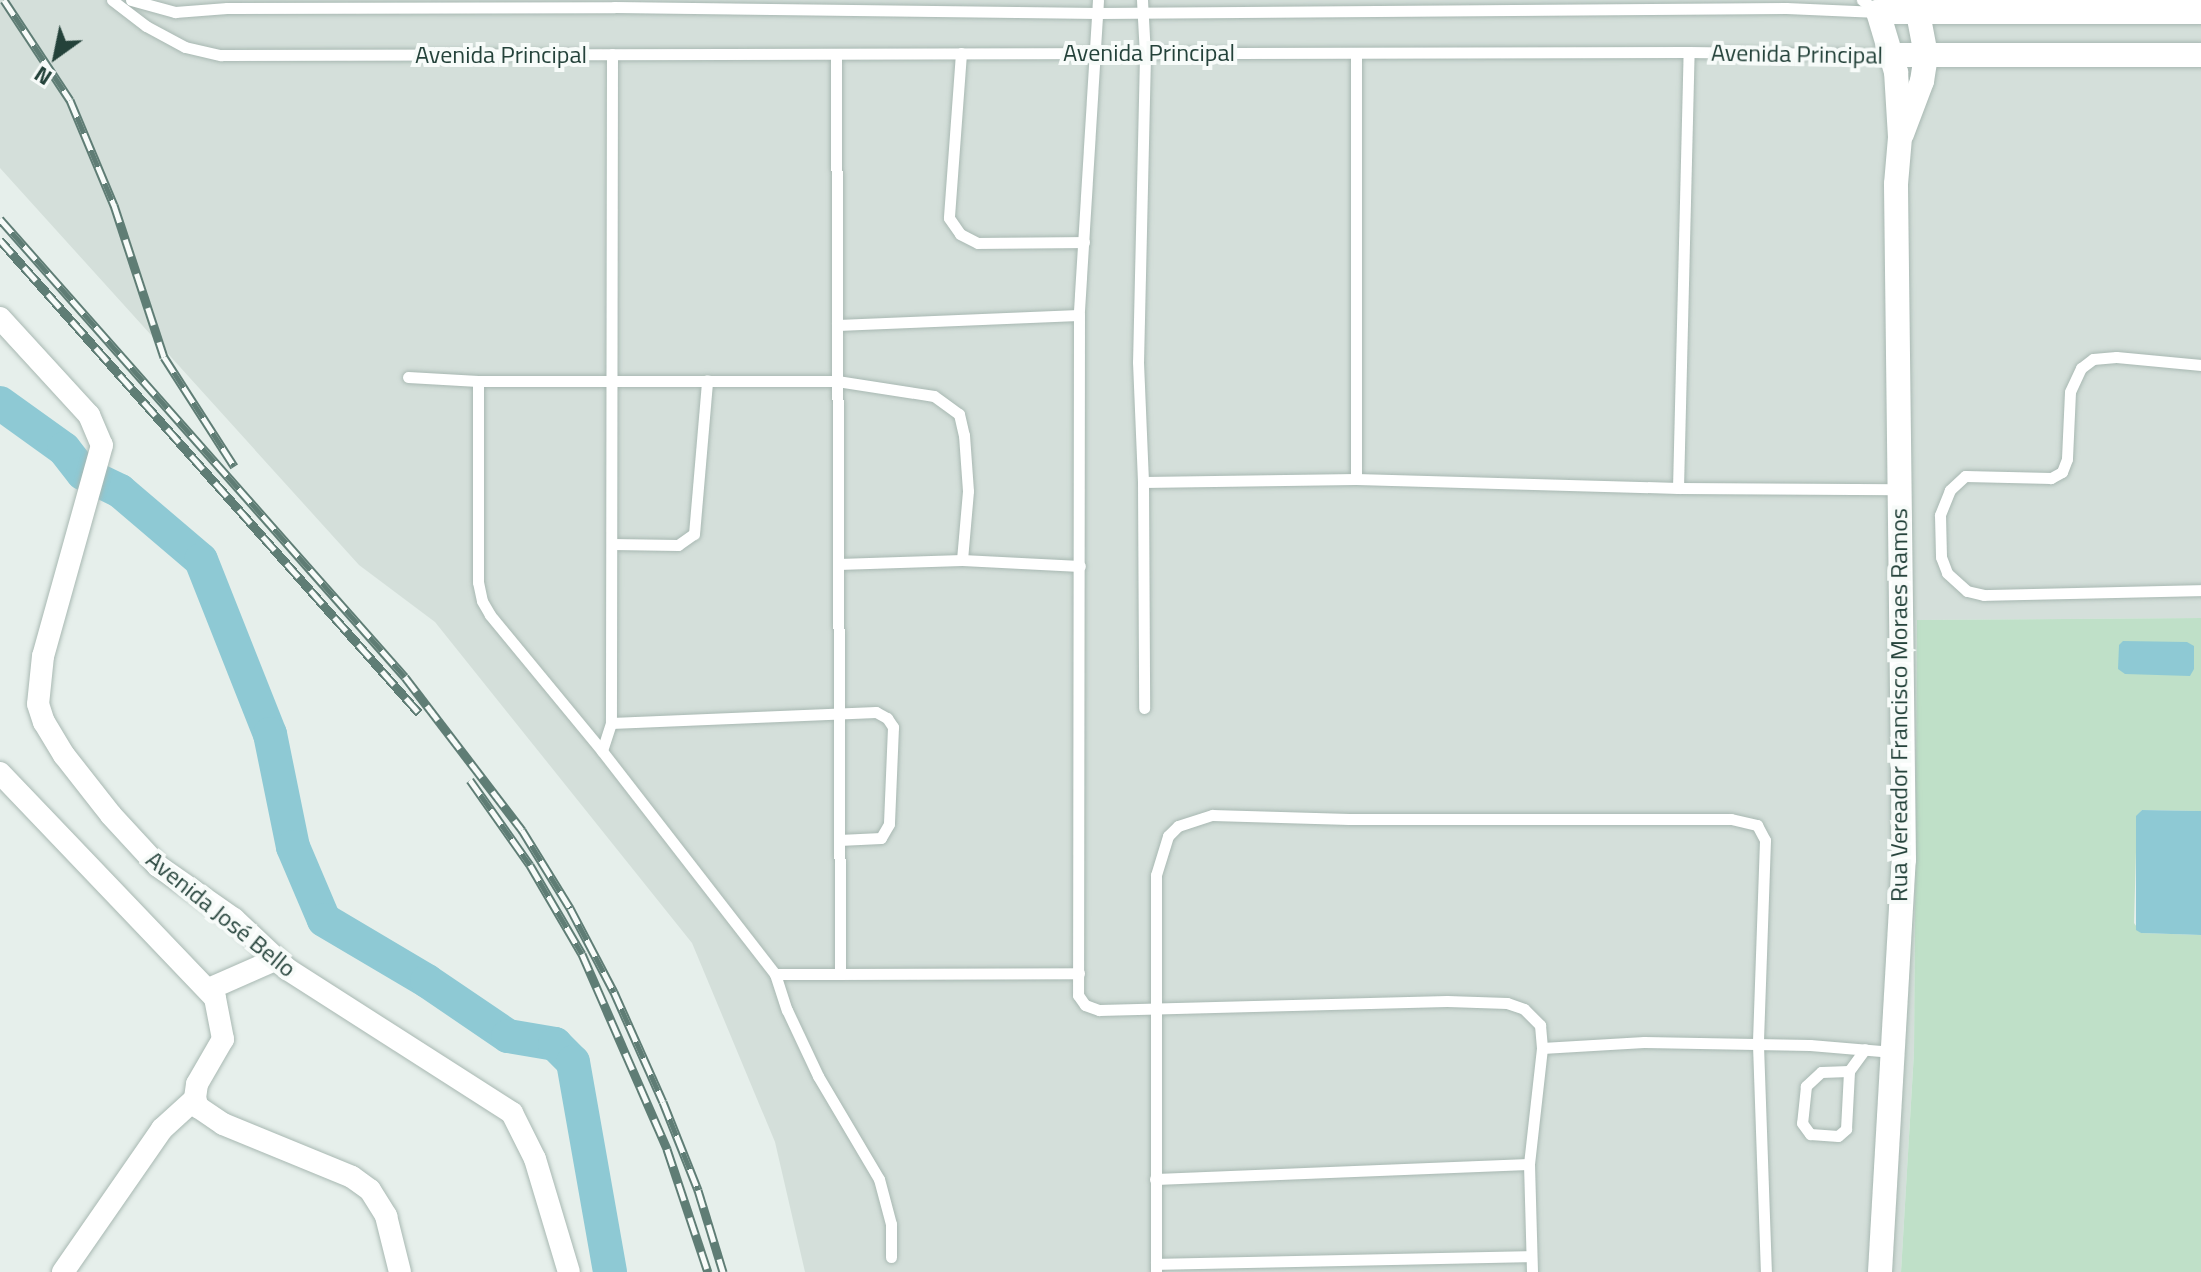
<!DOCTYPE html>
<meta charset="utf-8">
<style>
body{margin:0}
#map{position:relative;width:2201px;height:1272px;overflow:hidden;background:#e6efeb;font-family:"Titillium Web",sans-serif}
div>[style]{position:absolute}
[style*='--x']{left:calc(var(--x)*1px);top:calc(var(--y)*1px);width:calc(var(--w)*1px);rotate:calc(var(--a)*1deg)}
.built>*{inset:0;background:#d4dfda}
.green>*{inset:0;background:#bfe0c8}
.water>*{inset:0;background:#8ec9d4}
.river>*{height:34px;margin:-17px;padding:0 17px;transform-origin:17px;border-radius:17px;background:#8ec9d4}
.roads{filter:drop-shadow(0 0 2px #a8b8b2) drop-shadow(0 0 2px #a8b8b2)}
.lane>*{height:11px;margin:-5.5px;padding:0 5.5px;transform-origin:5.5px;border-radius:5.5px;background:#fff}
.street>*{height:22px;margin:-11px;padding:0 11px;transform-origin:11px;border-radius:11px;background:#fff}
.secondary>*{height:24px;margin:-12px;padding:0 12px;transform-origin:12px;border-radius:12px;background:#fff}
.rail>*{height:9px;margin-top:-4.5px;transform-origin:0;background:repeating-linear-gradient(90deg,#f7fbf9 0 18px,#5f7d75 0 36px);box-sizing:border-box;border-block:2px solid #5f7d75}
span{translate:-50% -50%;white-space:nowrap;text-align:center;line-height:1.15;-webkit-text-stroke:8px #f7fbf9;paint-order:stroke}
.street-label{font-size:24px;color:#24423a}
.north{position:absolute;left:16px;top:16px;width:80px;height:80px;-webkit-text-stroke:6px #f7fbf9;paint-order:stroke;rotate:213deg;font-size:22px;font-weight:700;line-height:32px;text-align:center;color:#24423a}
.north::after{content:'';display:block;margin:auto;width:28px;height:36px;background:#24423a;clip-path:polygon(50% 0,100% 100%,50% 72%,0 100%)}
</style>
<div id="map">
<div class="built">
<div style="clip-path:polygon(0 0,2201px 0,2201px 618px,1917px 620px,1914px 1052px,1901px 1272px,805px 1272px,775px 1142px,692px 943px,435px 622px,359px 565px,0 168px)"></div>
</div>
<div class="green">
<div style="clip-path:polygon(2201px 618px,2201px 811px,2142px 810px,2137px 816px,2134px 923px,2141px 933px,2201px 935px,2201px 1272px,1901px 1272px,1914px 1052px,1917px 620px)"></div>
</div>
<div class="water">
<div style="clip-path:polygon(2123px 641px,2187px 642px,2194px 646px,2194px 669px,2190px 676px,2125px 674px,2118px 669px,2119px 645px)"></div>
<div style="clip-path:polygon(2142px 810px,2201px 811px,2201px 935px,2141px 933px,2136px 930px,2136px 816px)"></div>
</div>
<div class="river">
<div style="--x:0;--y:403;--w:79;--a:35.7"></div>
<div style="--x:64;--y:449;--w:31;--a:52"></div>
<div style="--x:83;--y:473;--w:41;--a:25.9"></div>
<div style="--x:120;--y:491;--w:106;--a:40.4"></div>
<div style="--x:201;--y:560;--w:187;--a:68.4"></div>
<div style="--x:270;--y:734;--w:115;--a:78.5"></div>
<div style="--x:293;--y:847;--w:79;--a:67"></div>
<div style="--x:324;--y:920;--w:120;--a:30.6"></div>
<div style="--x:427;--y:981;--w:98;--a:34.2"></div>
<div style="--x:508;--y:1036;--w:48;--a:9.7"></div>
<div style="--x:555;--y:1044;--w:25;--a:45"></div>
<div style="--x:573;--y:1062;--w:213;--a:80"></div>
</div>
<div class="roads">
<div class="lane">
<div style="--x:112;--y:0;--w:43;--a:37.4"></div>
<div style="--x:146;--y:26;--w:44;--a:28.3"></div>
<div style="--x:185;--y:47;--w:37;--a:13"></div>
<div style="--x:221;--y:55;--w:1468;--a:-0.12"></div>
<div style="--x:1689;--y:52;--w:203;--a:0.8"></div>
<div style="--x:131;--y:0;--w:46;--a:15.3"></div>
<div style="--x:175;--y:12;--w:52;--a:-4.4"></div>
<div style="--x:227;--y:8;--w:387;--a:-0.1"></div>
<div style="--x:614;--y:7;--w:484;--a:0.7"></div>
<div style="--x:1098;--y:13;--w:688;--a:-0.42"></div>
<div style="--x:1786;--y:8;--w:92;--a:2.5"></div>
<div style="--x:1098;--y:0;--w:316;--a:93.5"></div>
<div style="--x:1079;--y:315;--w:680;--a:90.08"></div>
<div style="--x:1078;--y:995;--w:12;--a:55"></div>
<div style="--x:1085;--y:1005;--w:15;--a:20"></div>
<div style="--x:1099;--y:1010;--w:348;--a:-1.5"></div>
<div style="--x:1447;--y:1001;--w:60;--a:1.9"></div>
<div style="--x:1507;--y:1003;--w:18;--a:19"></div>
<div style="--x:1524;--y:1009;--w:23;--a:45"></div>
<div style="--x:1540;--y:1025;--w:23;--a:85"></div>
<div style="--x:1542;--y:1048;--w:117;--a:96.4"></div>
<div style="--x:1529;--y:1164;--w:108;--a:88.4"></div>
<div style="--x:1142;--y:0;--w:55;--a:86.9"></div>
<div style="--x:1145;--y:55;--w:307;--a:91.3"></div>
<div style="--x:1138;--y:362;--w:120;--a:87.6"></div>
<div style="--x:1143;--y:482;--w:226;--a:89.7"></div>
<div style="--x:1862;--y:0;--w:20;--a:37"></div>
<div style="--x:961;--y:53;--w:165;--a:94.2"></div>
<div style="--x:949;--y:218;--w:19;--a:55"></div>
<div style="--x:960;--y:234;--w:20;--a:27"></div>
<div style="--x:978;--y:243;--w:106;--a:-0.5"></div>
<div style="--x:612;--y:54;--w:669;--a:90.09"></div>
<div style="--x:611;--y:723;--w:29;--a:108"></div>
<div style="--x:602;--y:751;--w:282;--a:52.2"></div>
<div style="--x:775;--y:974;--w:65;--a:0"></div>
<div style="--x:836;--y:54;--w:920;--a:89.75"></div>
<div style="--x:840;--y:974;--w:239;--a:-0.2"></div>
<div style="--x:1356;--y:54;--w:425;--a:90"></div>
<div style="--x:837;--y:325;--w:242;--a:-2.4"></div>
<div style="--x:2201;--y:365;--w:85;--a:-174.6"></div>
<div style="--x:2116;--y:357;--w:23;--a:175"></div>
<div style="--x:2093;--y:359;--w:15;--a:143"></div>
<div style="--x:2081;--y:368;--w:26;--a:115"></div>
<div style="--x:2070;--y:392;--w:67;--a:92.6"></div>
<div style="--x:2067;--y:459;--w:14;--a:111"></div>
<div style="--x:2062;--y:472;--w:13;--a:151"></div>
<div style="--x:2051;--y:478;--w:86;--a:-178.7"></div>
<div style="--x:1965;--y:476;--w:21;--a:137"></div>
<div style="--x:1950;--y:490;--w:27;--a:112"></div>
<div style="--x:1940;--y:515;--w:42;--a:88.6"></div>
<div style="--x:1941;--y:557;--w:17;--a:69"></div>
<div style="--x:1947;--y:573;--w:27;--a:42"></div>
<div style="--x:1967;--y:591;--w:17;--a:13"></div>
<div style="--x:1984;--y:595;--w:217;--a:-1.3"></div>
<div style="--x:408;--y:377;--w:70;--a:3.3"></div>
<div style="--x:478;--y:381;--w:359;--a:0"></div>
<div style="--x:837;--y:381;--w:98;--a:8.8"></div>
<div style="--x:934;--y:396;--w:31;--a:36"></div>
<div style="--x:959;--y:414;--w:22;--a:77"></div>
<div style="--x:964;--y:435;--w:56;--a:85.9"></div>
<div style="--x:968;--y:491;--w:69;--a:95"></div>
<div style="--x:478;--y:381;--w:201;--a:90"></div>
<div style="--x:478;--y:582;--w:19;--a:78"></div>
<div style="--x:482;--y:601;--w:16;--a:60"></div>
<div style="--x:490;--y:615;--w:176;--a:50.5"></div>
<div style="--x:1143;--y:482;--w:213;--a:-0.8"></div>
<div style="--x:1356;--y:479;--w:322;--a:1.6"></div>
<div style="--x:1678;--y:488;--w:220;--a:0.3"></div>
<div style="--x:1678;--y:488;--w:436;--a:-88.6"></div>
<div style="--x:612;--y:544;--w:66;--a:0.9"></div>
<div style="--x:678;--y:545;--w:19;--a:-35"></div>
<div style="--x:694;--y:534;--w:154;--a:-85.1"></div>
<div style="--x:838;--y:564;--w:124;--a:-1.8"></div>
<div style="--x:962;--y:560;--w:118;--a:2.9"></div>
<div style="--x:611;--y:723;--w:265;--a:-2.4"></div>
<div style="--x:876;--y:712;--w:13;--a:29"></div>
<div style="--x:887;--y:718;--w:11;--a:56"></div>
<div style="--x:893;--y:727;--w:97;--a:92.4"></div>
<div style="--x:889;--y:824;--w:16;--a:120"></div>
<div style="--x:881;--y:838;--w:42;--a:177.3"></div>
<div style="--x:775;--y:974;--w:38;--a:72"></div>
<div style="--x:787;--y:1010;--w:73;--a:64.8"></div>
<div style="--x:818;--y:1076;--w:120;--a:59.4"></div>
<div style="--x:879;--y:1179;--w:47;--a:75.1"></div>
<div style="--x:891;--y:1224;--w:33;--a:90"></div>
<div style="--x:1542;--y:1048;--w:102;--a:-3.4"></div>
<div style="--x:1644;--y:1042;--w:166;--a:1"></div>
<div style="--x:1810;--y:1045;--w:83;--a:4.8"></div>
<div style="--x:1849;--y:1071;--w:28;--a:178"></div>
<div style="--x:1821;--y:1072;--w:21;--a:137"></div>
<div style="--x:1806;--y:1086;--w:37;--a:96"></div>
<div style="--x:1802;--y:1123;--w:14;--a:54"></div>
<div style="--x:1810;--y:1134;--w:28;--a:4"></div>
<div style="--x:1838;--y:1136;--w:11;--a:-41"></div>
<div style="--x:1846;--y:1129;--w:58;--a:-87"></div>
<div style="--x:1849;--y:1071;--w:27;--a:-54"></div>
<div style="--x:1155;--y:1179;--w:374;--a:-2.3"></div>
<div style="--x:1156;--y:1264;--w:375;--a:-1.2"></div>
<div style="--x:1156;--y:1272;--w:397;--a:-90"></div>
<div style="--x:1156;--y:875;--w:41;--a:-72.9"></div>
<div style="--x:1168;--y:836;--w:14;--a:-45"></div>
<div style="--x:1178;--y:826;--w:36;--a:-18"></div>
<div style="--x:1212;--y:815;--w:137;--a:1.7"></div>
<div style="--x:1349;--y:819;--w:382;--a:0"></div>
<div style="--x:1731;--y:819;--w:27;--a:13"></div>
<div style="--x:1757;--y:825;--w:17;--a:62"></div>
<div style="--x:1765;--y:840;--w:205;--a:92"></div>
<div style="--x:1758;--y:1045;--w:227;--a:88"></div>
</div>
<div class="street">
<div style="--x:0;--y:318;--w:132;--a:47.5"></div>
<div style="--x:89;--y:415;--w:33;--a:67"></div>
<div style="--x:102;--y:445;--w:219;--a:105.6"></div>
<div style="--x:43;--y:656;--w:48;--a:95.9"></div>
<div style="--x:38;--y:704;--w:19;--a:72"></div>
<div style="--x:44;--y:722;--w:39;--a:59"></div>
<div style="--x:64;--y:755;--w:76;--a:51.9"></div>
<div style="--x:111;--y:815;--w:69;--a:47.3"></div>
<div style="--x:158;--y:866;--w:93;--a:34.9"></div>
<div style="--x:234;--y:919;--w:73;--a:43.3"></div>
<div style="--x:287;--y:969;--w:267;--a:32.6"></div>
<div style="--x:512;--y:1113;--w:51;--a:63.4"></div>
<div style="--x:535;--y:1159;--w:118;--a:73.3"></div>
<div style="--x:0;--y:773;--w:311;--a:46.3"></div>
<div style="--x:215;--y:998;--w:42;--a:79"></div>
<div style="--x:223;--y:1039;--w:52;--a:120"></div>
<div style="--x:197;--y:1084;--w:15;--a:98"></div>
<div style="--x:195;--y:1099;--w:9;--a:69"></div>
<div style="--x:198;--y:1107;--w:30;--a:34"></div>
<div style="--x:223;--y:1124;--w:139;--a:22.3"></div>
<div style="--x:352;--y:1177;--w:22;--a:36"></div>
<div style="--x:370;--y:1190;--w:31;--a:58"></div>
<div style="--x:386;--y:1216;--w:58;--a:76"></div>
<div style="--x:209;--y:989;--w:74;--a:-23.8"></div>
<div style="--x:63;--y:1272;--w:174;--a:-55.3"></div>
<div style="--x:162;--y:1129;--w:45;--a:-42.3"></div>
</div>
<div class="secondary">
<div style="--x:1892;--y:55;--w:309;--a:0"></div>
<div style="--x:1902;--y:134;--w:57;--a:-69.3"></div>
<div style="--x:1922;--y:81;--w:26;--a:-81"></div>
<div style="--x:1926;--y:55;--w:43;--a:-100.8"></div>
<div style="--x:1880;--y:1272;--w:413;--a:-86.7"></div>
<div style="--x:1904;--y:860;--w:676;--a:-90.68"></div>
<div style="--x:1896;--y:184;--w:47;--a:-85.1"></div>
<div style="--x:1900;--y:137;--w:65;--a:-93.5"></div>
<div style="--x:1896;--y:72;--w:63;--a:-106.7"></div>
<div style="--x:1878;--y:12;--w:323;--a:0"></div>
</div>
</div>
<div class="rail">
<div style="--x:4;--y:0;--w:120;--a:56.6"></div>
<div style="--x:70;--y:100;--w:114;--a:67.3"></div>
<div style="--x:114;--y:205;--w:160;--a:71.8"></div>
<div style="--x:164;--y:357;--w:130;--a:57.3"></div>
<div style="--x:0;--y:219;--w:611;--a:48.51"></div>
<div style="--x:405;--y:677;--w:193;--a:52.6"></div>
<div style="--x:522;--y:830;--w:92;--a:58.4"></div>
<div style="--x:570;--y:908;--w:95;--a:62.4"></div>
<div style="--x:614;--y:992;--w:120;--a:66"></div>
<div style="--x:663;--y:1102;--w:95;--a:68.3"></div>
<div style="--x:698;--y:1190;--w:86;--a:73"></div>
<div style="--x:0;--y:240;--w:632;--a:48.46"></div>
<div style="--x:470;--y:780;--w:104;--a:54.8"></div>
<div style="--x:530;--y:865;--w:103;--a:59.7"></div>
<div style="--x:582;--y:954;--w:213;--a:66.4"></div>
<div style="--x:667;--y:1149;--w:130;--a:71.6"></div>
</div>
<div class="street-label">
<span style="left:1149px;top:53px">Avenida Principal</span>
<span style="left:1797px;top:54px;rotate:1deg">Avenida Principal</span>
<span style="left:501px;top:55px">Avenida Principal</span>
<span style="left:1899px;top:705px;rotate:-90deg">Rua Vereador Francisco Moraes Ramos</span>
<span style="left:221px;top:914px;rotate:39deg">Avenida José Bello</span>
</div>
<div class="north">N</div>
</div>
